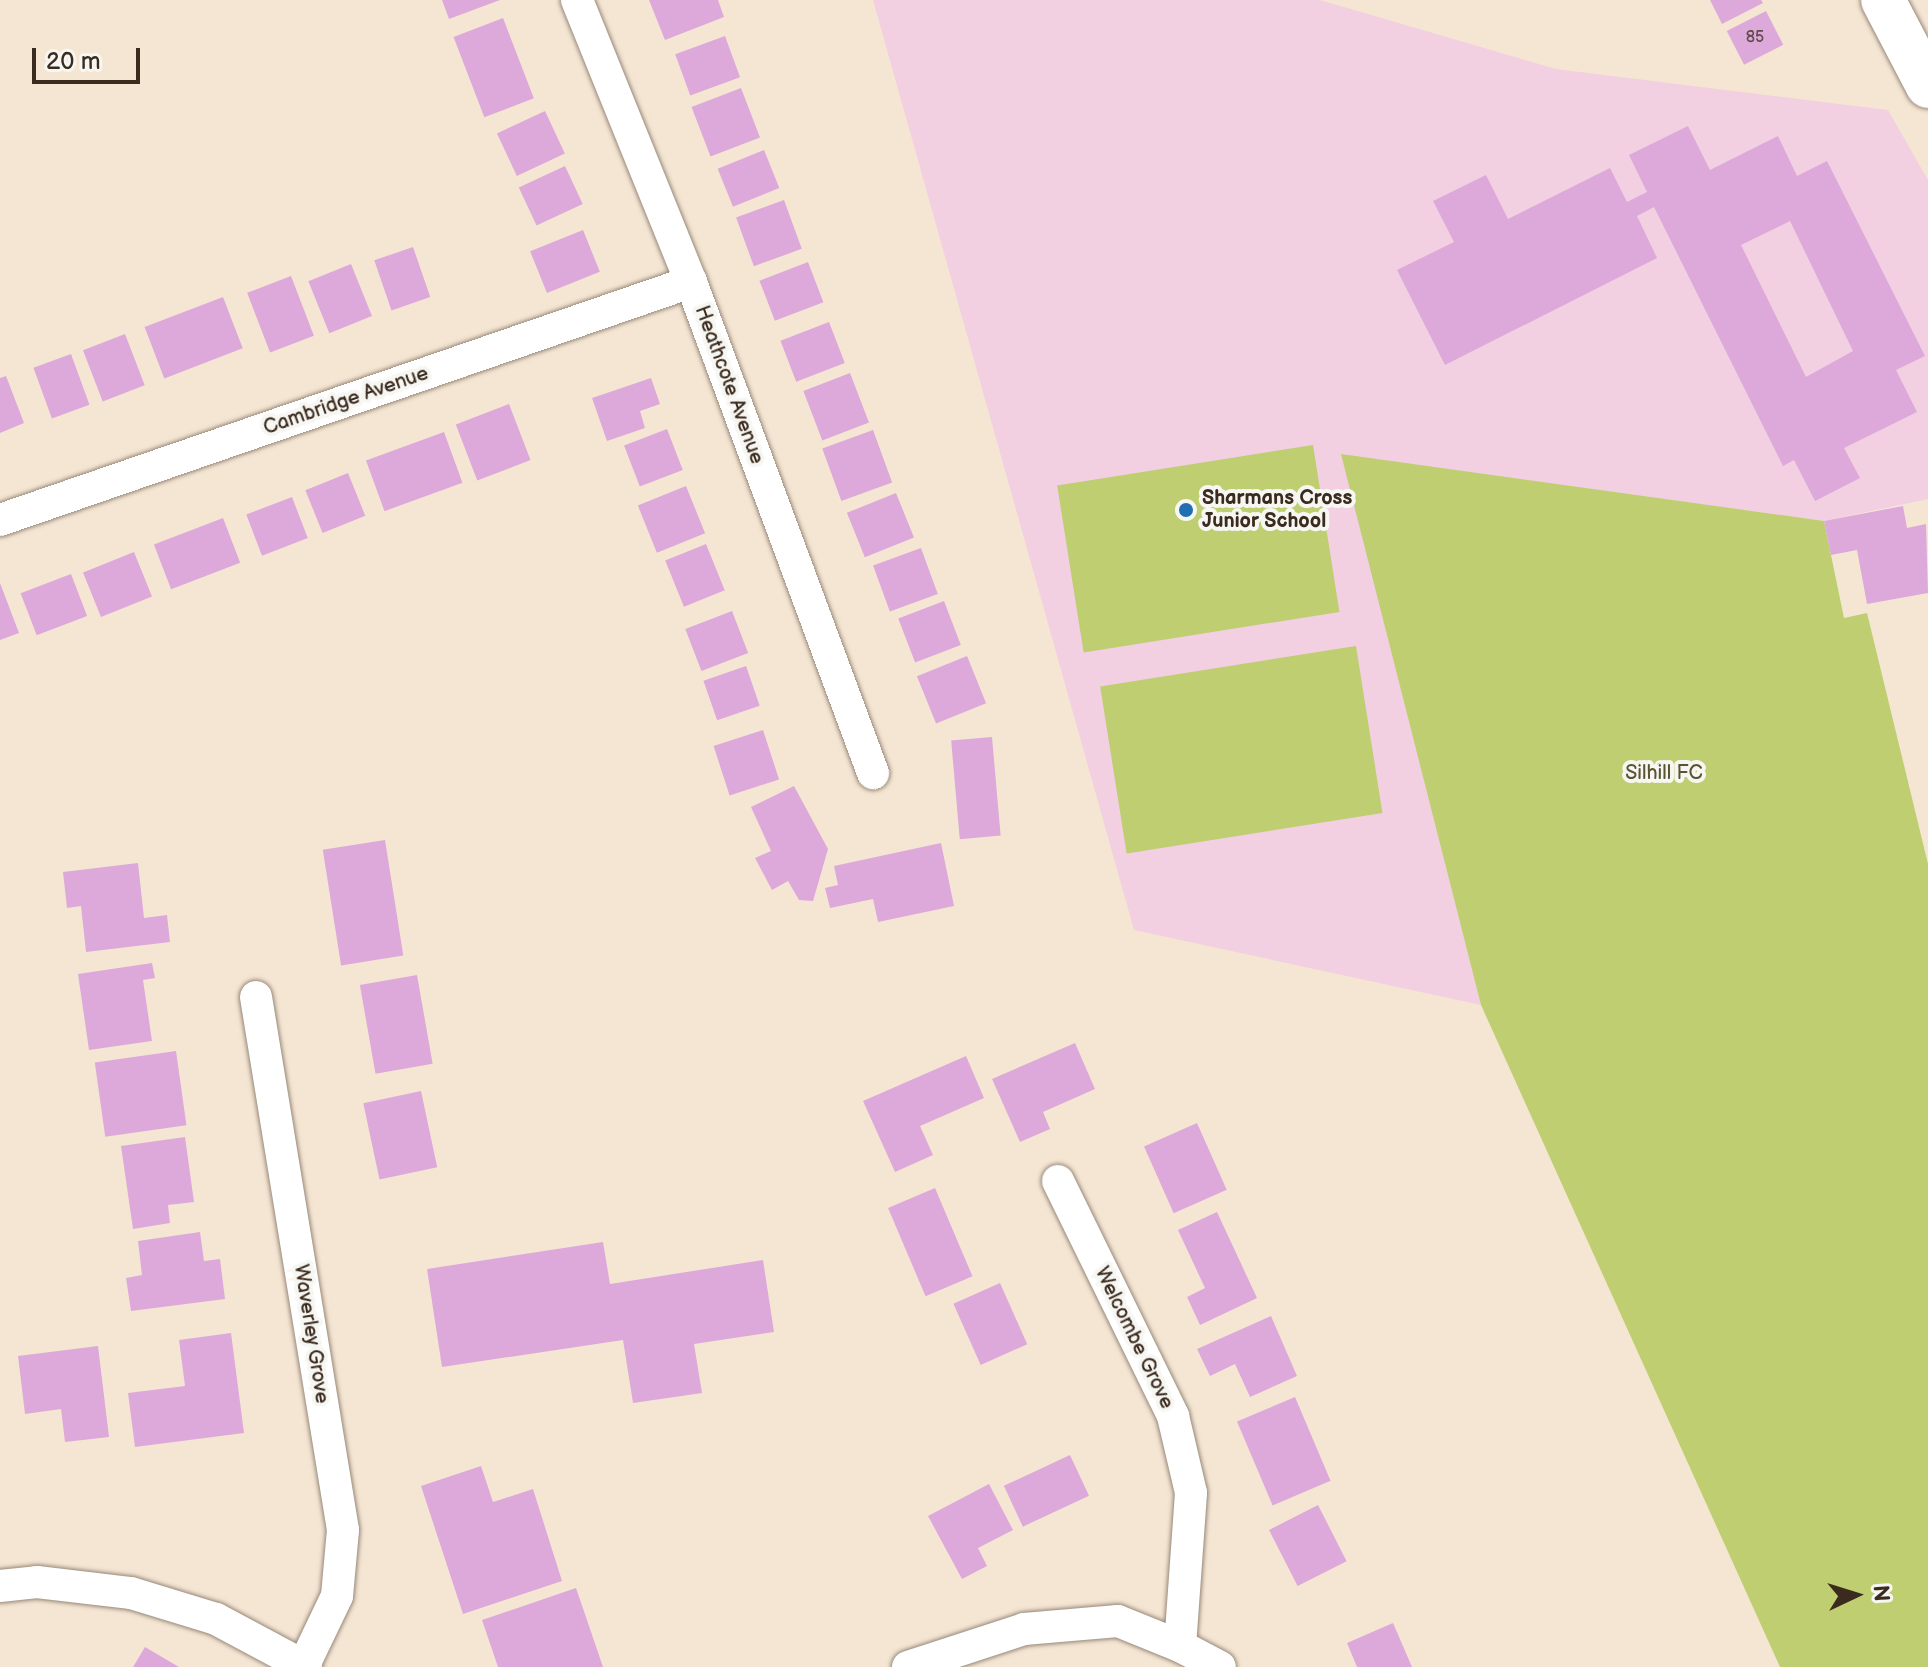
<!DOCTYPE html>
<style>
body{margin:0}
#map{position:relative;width:1928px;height:1667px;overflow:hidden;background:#f5e6d4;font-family:"Balsamiq Sans",sans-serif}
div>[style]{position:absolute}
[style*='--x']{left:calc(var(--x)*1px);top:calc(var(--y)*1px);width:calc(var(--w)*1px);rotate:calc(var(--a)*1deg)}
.built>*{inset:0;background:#f2cfe1}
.green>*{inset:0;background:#bece70;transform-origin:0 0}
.building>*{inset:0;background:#dca9da;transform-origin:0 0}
.roads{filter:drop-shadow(0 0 2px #988879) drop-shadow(0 0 2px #988879)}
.street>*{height:32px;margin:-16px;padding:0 16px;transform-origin:16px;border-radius:16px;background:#fff}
.secondary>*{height:44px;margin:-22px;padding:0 22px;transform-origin:22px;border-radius:22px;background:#fff}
.dots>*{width:22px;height:22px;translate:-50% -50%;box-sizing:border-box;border:4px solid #f6f6f2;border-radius:50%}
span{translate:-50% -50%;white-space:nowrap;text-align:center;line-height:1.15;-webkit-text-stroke:8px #f6f6f2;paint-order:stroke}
.number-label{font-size:16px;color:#634a4d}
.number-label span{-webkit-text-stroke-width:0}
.street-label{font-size:20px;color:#3b2a1e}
.poi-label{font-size:20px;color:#3b2a1e;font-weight:700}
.left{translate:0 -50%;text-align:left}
.park-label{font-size:20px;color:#5c5332}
.north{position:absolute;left:1816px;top:1555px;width:80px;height:80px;-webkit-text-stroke:6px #f6f6f2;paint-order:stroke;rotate:86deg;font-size:22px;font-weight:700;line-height:32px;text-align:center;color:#3b2a1e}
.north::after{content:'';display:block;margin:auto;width:28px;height:36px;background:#3b2a1e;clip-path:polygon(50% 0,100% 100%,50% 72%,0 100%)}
.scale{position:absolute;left:32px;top:48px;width:108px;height:36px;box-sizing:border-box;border:4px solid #3b2a1e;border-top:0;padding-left:10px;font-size:24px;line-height:28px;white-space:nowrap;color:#3b2a1e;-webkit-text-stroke:6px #f6f6f2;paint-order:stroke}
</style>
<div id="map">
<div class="built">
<div style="clip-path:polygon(873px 0,1320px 0,1556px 69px,1888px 110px,1928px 180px,1928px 499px,1824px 521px,1342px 455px,1481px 1005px,1134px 930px)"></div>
</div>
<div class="green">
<div style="left:1313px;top:445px;width:169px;height:259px;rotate:81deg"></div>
<div style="clip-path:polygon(1341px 454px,1824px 521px,1844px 618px,1867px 613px,1928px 864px,1928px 1667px,1780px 1667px,1481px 1005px)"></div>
<div style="left:1356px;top:646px;width:169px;height:259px;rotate:81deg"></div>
</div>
<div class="building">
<div style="clip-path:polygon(442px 0,500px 0,449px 19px)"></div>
<div style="clip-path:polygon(649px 0,718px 0,724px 17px,665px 40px)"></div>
<div style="clip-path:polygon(1710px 0,1761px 0,1763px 3px,1722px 24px)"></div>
<div style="left:1766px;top:11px;width:38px;height:44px;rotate:63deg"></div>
<div style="left:503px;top:18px;width:86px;height:53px;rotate:69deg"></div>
<div style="left:725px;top:36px;width:44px;height:53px;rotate:70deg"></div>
<div style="left:741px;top:88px;width:53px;height:53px;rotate:69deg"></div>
<div style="left:545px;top:111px;width:47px;height:53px;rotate:65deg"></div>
<div style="clip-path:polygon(evenodd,1688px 126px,1710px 170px,1778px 136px,1797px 176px,1827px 161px,1925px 356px,1896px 370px,1917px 412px,1844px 448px,1860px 478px,1815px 501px,1794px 460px,1783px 466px,1654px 207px,1637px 216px,1657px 258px,1445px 365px,1397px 270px,1454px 242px,1433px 201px,1486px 175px,1508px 219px,1610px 168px,1627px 202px,1647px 192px,1629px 155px,1688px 126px,1790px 221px,1853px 351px,1806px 377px,1741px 245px,1790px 221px)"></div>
<div style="left:764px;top:150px;width:41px;height:50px;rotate:68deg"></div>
<div style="left:565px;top:166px;width:42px;height:51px;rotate:65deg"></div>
<div style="left:784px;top:200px;width:52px;height:51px;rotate:70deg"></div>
<div style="left:583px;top:230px;width:45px;height:57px;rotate:68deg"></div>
<div style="left:413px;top:247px;width:53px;height:41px;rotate:71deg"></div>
<div style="left:808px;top:262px;width:43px;height:52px;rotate:69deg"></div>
<div style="left:351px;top:264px;width:56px;height:46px;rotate:68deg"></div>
<div style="left:291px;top:276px;width:64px;height:47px;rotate:69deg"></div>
<div style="left:223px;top:297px;width:55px;height:84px;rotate:69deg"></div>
<div style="left:829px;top:322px;width:44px;height:52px;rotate:69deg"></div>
<div style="left:125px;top:334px;width:55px;height:45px;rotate:69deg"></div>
<div style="left:71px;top:354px;width:54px;height:40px;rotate:70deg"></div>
<div style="left:850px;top:373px;width:53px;height:50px;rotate:69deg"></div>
<div style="clip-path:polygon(6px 376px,24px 423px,0 433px,0 378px)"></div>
<div style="clip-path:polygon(651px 378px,660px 404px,640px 411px,645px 428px,607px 441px,592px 398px)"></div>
<div style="left:509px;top:404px;width:60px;height:57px;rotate:69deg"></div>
<div style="left:667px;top:429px;width:44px;height:46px;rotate:69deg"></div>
<div style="left:873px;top:430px;width:56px;height:54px;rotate:70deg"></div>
<div style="left:444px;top:432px;width:54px;height:83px;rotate:70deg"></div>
<div style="left:348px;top:473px;width:46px;height:46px;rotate:68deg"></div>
<div style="left:686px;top:486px;width:51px;height:52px;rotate:68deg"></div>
<div style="left:896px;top:493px;width:48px;height:53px;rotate:68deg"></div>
<div style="left:292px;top:497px;width:44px;height:49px;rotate:69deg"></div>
<div style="clip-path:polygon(1903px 506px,1907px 528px,1926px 524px,1928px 593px,1867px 604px,1857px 550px,1831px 555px,1824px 521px)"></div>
<div style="left:223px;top:518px;width:48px;height:74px;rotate:69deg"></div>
<div style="left:706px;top:544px;width:50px;height:44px;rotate:68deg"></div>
<div style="left:921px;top:548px;width:49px;height:51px;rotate:70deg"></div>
<div style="left:134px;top:552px;width:48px;height:55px;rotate:68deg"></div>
<div style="left:71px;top:574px;width:45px;height:54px;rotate:69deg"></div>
<div style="clip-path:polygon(0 583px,19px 633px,0 640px)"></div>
<div style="left:944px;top:601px;width:47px;height:49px;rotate:69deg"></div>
<div style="left:732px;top:611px;width:45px;height:50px;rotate:69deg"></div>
<div style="left:967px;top:656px;width:51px;height:54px;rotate:68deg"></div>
<div style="left:746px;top:666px;width:42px;height:45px;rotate:71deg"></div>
<div style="left:763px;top:730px;width:52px;height:52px;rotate:72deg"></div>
<div style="left:992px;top:737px;width:99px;height:41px;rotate:85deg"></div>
<div style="clip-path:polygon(794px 786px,828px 849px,813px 901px,799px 900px,788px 881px,772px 890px,755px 858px,771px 851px,751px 807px)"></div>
<div style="left:385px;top:840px;width:117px;height:63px;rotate:81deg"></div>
<div style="clip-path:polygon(941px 843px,954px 906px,878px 922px,873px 899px,830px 908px,825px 888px,838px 885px,834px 866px)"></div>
<div style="clip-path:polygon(138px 863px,144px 918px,167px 915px,170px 942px,86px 952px,81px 906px,67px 908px,63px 872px)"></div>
<div style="clip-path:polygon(152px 963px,155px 978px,143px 980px,152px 1041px,89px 1050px,78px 974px)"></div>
<div style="left:417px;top:975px;width:90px;height:58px;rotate:80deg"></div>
<div style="clip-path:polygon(1075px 1043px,1095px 1089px,1043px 1112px,1050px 1129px,1020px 1142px,992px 1079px)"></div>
<div style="left:176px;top:1051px;width:75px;height:82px;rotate:82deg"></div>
<div style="clip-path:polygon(966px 1056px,984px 1098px,920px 1126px,933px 1155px,895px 1172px,863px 1101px)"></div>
<div style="left:421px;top:1091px;width:78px;height:59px;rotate:78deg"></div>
<div style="left:1197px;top:1123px;width:73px;height:58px;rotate:66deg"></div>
<div style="clip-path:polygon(185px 1137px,194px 1202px,168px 1205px,170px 1223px,133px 1229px,121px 1146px)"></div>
<div style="left:935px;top:1188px;width:96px;height:51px;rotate:67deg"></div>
<div style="clip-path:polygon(1217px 1212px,1257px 1298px,1200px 1325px,1187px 1297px,1205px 1288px,1178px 1230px)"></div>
<div style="clip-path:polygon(200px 1232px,204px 1261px,220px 1259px,225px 1299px,131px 1311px,126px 1278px,142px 1275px,138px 1241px)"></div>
<div style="clip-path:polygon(603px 1242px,610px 1284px,763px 1260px,774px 1332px,694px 1344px,702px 1393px,633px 1403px,623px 1340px,442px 1367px,427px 1269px)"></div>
<div style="left:1000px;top:1283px;width:67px;height:51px;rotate:66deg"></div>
<div style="clip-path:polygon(1271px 1316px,1297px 1376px,1250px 1397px,1235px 1364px,1210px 1376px,1197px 1349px)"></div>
<div style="clip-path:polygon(231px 1333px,244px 1433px,135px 1447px,128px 1393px,185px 1386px,179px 1340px)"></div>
<div style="clip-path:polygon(98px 1346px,109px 1437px,65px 1442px,61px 1409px,25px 1414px,18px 1356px)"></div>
<div style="left:1295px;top:1397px;width:91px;height:63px;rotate:67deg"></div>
<div style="left:1070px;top:1455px;width:45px;height:73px;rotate:65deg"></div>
<div style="clip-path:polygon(481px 1466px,493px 1502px,533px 1489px,562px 1581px,463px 1614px,421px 1486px)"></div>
<div style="clip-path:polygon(989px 1484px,1013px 1530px,978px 1548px,987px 1566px,962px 1579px,928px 1516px)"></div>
<div style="left:1318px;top:1505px;width:63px;height:55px;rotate:63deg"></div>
<div style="clip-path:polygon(576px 1588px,603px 1667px,498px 1667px,482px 1620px)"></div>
<div style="clip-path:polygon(1393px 1623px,1412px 1667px,1357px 1667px,1347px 1643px)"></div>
<div style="clip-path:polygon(145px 1647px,179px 1667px,133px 1667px)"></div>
</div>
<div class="roads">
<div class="street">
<div style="--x:577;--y:0;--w:304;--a:68"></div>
<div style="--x:691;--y:282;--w:524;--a:69.66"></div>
<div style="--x:0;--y:520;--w:731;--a:-19.01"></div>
<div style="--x:256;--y:997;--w:540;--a:80.73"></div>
<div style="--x:343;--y:1530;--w:66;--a:95.2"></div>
<div style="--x:337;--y:1596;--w:76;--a:115.6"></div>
<div style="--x:1058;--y:1181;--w:262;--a:63.9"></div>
<div style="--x:1173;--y:1416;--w:79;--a:76.8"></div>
<div style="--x:1191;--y:1493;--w:153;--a:94.1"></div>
<div style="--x:0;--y:1586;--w:37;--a:-6"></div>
<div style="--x:37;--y:1582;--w:95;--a:6.7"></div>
<div style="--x:131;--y:1593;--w:89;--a:17"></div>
<div style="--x:216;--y:1619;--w:102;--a:28.1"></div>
<div style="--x:908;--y:1667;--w:122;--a:-18.1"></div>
<div style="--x:1024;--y:1629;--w:94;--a:-4.9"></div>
<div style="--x:1118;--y:1621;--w:67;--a:22"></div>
<div style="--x:1180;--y:1646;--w:45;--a:27.7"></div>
</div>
<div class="secondary">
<div style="--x:1883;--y:0;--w:97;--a:62.4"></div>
</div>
</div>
<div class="dots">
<div style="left:1186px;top:510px;background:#1f6fb2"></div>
</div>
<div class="number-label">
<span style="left:1755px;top:38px">85</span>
</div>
<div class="street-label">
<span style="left:729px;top:385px;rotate:70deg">Heathcote Avenue</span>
<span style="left:346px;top:401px;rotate:-19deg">Cambridge Avenue</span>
<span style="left:311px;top:1334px;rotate:81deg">Waverley Grove</span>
<span style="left:1134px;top:1338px;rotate:64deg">Welcombe Grove</span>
</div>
<div class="poi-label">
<span class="left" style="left:1202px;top:510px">Sharmans Cross<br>Junior School</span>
</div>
<div class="park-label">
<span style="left:1664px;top:773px">Silhill FC</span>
</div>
<div class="north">N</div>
<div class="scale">20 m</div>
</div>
